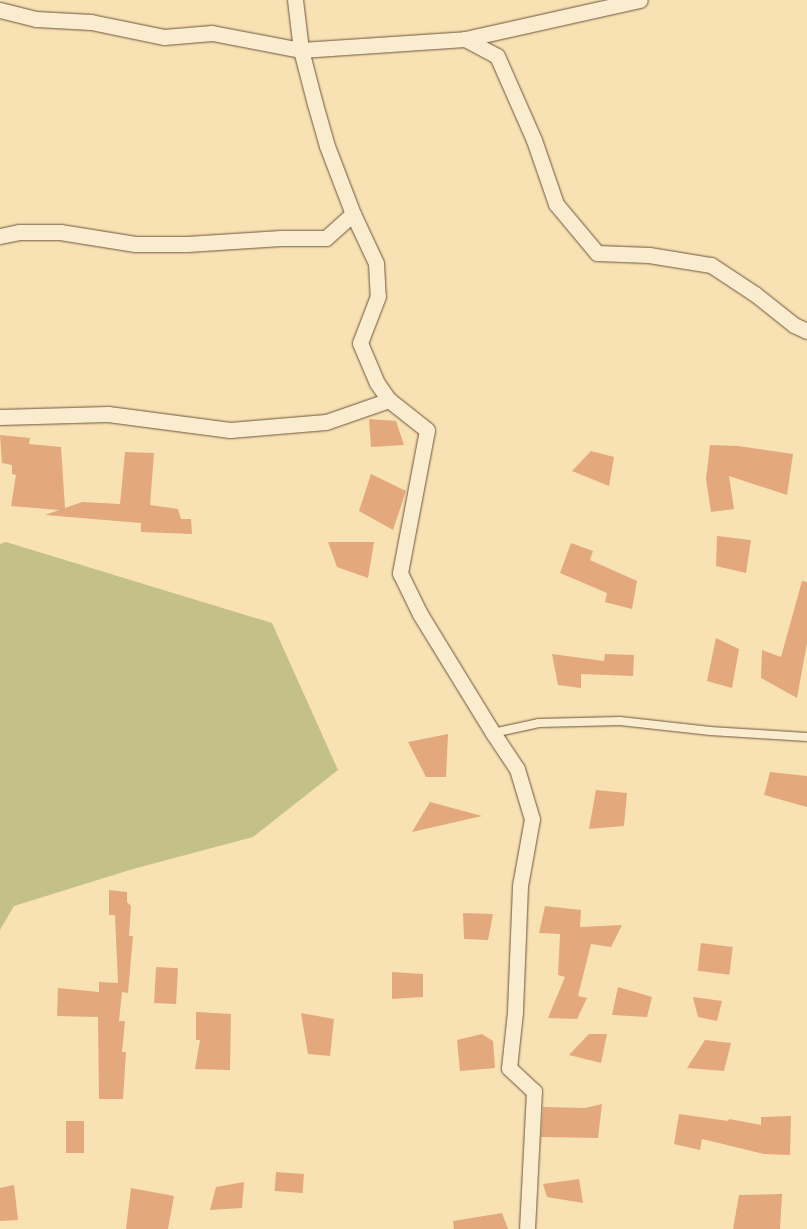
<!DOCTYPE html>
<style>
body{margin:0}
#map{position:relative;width:807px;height:1229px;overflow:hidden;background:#f8e2b3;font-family:"Old Standard TT",serif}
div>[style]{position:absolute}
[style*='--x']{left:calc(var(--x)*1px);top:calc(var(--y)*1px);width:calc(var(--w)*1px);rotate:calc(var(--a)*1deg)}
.green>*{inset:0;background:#c4c188}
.building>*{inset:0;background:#e3a87b;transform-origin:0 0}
.roads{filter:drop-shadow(0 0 1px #6f543e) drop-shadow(0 0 1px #6f543e)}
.service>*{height:8px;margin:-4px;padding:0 4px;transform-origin:4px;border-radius:4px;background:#faecce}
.minor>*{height:15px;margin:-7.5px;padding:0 7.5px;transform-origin:7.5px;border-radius:7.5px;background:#faecce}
span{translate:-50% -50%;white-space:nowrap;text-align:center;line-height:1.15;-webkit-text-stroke:4px #faecce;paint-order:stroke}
</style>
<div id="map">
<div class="green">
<div style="clip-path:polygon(6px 542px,272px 623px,338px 770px,253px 837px,133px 869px,14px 906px,0 930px,0 544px)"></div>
</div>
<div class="building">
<div style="clip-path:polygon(369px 419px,396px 421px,404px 445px,371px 447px)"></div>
<div style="clip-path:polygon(0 435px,30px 438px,29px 444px,61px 447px,65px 508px,82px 502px,120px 504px,125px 452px,154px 453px,150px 505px,178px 509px,181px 519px,191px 519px,192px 534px,141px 532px,141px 523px,45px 515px,59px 510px,11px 506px,16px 475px,12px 474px,12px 465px,2px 463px)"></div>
<div style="clip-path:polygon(710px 445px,738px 446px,793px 454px,787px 495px,729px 476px,734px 509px,711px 512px,706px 479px)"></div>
<div style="clip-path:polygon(591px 451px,614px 457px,609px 486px,572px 471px)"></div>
<div style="clip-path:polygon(371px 474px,406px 491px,393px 530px,359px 511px)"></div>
<div style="clip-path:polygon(717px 536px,751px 540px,746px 573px,716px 566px)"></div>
<div style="clip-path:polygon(328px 542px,374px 542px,368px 578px,337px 567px)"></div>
<div style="clip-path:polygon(571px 543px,593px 551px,590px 560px,637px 581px,632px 609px,605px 602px,607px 593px,560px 573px)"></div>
<div style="clip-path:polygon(802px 581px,807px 582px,807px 643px,797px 698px,761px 678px,762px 650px,781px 657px)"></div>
<div style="clip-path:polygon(716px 638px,739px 649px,732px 688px,707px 681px)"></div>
<div style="clip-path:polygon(552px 654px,604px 661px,605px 654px,634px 655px,633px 676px,581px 674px,581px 688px,558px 685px)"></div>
<div style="clip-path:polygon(448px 734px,446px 777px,426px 777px,408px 742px)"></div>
<div style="clip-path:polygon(770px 772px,807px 776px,807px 807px,764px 795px)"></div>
<div style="clip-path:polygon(596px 790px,627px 793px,624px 826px,589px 829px)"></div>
<div style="clip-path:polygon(430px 802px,482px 816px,412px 832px)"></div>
<div style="clip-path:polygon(109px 890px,127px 892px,127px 902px,131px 906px,129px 936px,133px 936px,128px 993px,122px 992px,119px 1021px,125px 1021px,122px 1052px,126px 1052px,123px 1099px,99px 1099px,98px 1017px,57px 1016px,58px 988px,99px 992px,99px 982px,118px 983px,115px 915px,109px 915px)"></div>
<div style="clip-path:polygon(545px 906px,581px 910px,580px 927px,622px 925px,611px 947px,591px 944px,578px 996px,587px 998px,577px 1019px,548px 1018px,565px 977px,558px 975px,560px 934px,539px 933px)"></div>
<div style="clip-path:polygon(463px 913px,493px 914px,488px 940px,464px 939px)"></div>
<div style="left:701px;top:943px;width:32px;height:28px;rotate:7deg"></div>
<div style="left:156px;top:967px;width:22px;height:36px;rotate:3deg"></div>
<div style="clip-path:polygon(392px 972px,423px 974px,423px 997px,392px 999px)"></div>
<div style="clip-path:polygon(618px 987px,652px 997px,647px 1017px,612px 1015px)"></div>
<div style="clip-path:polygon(693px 997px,722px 1001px,717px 1021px,698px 1017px)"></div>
<div style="clip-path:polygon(196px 1012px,231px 1014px,230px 1070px,195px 1069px,200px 1040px,196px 1040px)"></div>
<div style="clip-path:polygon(301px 1013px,334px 1019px,330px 1056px,308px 1054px)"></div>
<div style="clip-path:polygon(482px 1034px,493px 1041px,495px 1068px,460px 1071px,457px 1040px)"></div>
<div style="clip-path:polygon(589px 1034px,607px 1034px,601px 1063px,569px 1055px)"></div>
<div style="clip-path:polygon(705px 1040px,731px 1043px,724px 1071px,687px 1068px)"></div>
<div style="clip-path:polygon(602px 1104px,598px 1138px,541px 1137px,543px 1107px,585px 1108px)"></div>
<div style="clip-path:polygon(679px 1114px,728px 1121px,729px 1119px,761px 1125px,761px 1117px,791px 1116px,790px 1155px,764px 1154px,702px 1139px,700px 1150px,674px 1144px)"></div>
<div style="left:66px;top:1121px;width:18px;height:32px"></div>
<div style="left:276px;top:1172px;width:28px;height:19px;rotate:4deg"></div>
<div style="clip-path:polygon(579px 1179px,583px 1203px,547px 1197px,543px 1184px)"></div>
<div style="clip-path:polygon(244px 1182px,242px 1208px,210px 1210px,216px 1187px)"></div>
<div style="clip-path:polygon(14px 1185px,18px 1220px,0 1221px,0 1188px)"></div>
<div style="clip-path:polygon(131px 1188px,174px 1196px,168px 1229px,126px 1229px)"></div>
<div style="clip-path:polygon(782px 1194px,780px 1229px,733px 1229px,739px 1195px)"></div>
<div style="clip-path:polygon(502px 1213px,508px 1229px,454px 1229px,453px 1221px)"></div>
</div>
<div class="roads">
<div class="service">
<div style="--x:493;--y:733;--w:47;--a:-12.3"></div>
<div style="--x:539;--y:723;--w:81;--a:-1.4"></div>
<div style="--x:620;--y:721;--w:91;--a:6.3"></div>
<div style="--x:710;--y:731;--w:97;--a:3.5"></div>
</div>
<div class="minor">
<div style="--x:0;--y:10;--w:37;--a:14"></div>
<div style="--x:36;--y:19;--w:55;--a:3.1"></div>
<div style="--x:91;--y:22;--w:75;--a:11.6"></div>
<div style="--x:164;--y:37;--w:48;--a:-4.8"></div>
<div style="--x:212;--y:33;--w:91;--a:10.8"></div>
<div style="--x:301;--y:50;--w:164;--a:-3.8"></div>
<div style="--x:465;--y:39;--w:36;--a:28"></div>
<div style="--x:497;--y:56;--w:92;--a:66.2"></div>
<div style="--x:534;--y:140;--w:68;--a:71"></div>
<div style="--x:556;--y:204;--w:64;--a:50.1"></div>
<div style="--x:597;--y:253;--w:52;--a:2.2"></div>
<div style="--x:649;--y:255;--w:63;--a:9.2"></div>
<div style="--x:711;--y:265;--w:53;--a:33.4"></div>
<div style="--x:755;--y:294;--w:50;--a:38.5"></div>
<div style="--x:794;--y:325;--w:14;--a:25"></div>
<div style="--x:465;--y:39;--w:179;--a:-12.6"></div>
<div style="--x:353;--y:214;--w:54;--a:64.9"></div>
<div style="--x:376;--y:263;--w:33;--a:87"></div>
<div style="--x:378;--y:296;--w:50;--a:111"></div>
<div style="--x:360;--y:343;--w:43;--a:67"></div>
<div style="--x:377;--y:383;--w:21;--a:55"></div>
<div style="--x:389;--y:400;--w:48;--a:38.3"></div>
<div style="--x:427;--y:430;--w:146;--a:100.7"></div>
<div style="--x:400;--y:573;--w:46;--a:64"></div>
<div style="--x:420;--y:614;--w:140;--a:58.5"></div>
<div style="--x:493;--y:733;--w:43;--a:56.3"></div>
<div style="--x:517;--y:769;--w:52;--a:73.3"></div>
<div style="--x:532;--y:819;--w:68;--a:100.2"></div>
<div style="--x:520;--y:886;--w:126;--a:92.3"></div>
<div style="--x:515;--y:1012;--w:56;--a:96.1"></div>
<div style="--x:509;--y:1068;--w:34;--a:43"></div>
<div style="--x:534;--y:1091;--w:138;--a:92.9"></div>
<div style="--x:0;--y:236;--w:19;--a:-12"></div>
<div style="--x:19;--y:232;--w:41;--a:0"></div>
<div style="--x:60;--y:232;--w:76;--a:9.1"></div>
<div style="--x:135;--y:244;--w:52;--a:0"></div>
<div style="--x:187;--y:244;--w:94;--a:-3.7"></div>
<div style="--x:281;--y:238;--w:45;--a:0"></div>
<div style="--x:326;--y:238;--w:36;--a:-42"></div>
<div style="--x:353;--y:214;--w:73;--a:-110.9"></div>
<div style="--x:327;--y:146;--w:44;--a:-105.9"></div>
<div style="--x:315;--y:104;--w:56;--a:-104.5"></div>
<div style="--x:301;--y:50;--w:50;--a:-96.8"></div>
<div style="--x:0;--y:417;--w:108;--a:-1.6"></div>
<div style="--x:108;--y:414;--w:123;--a:7.5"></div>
<div style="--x:230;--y:430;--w:96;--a:-4.8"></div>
<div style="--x:326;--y:422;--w:67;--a:-19.2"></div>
</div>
</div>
</div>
